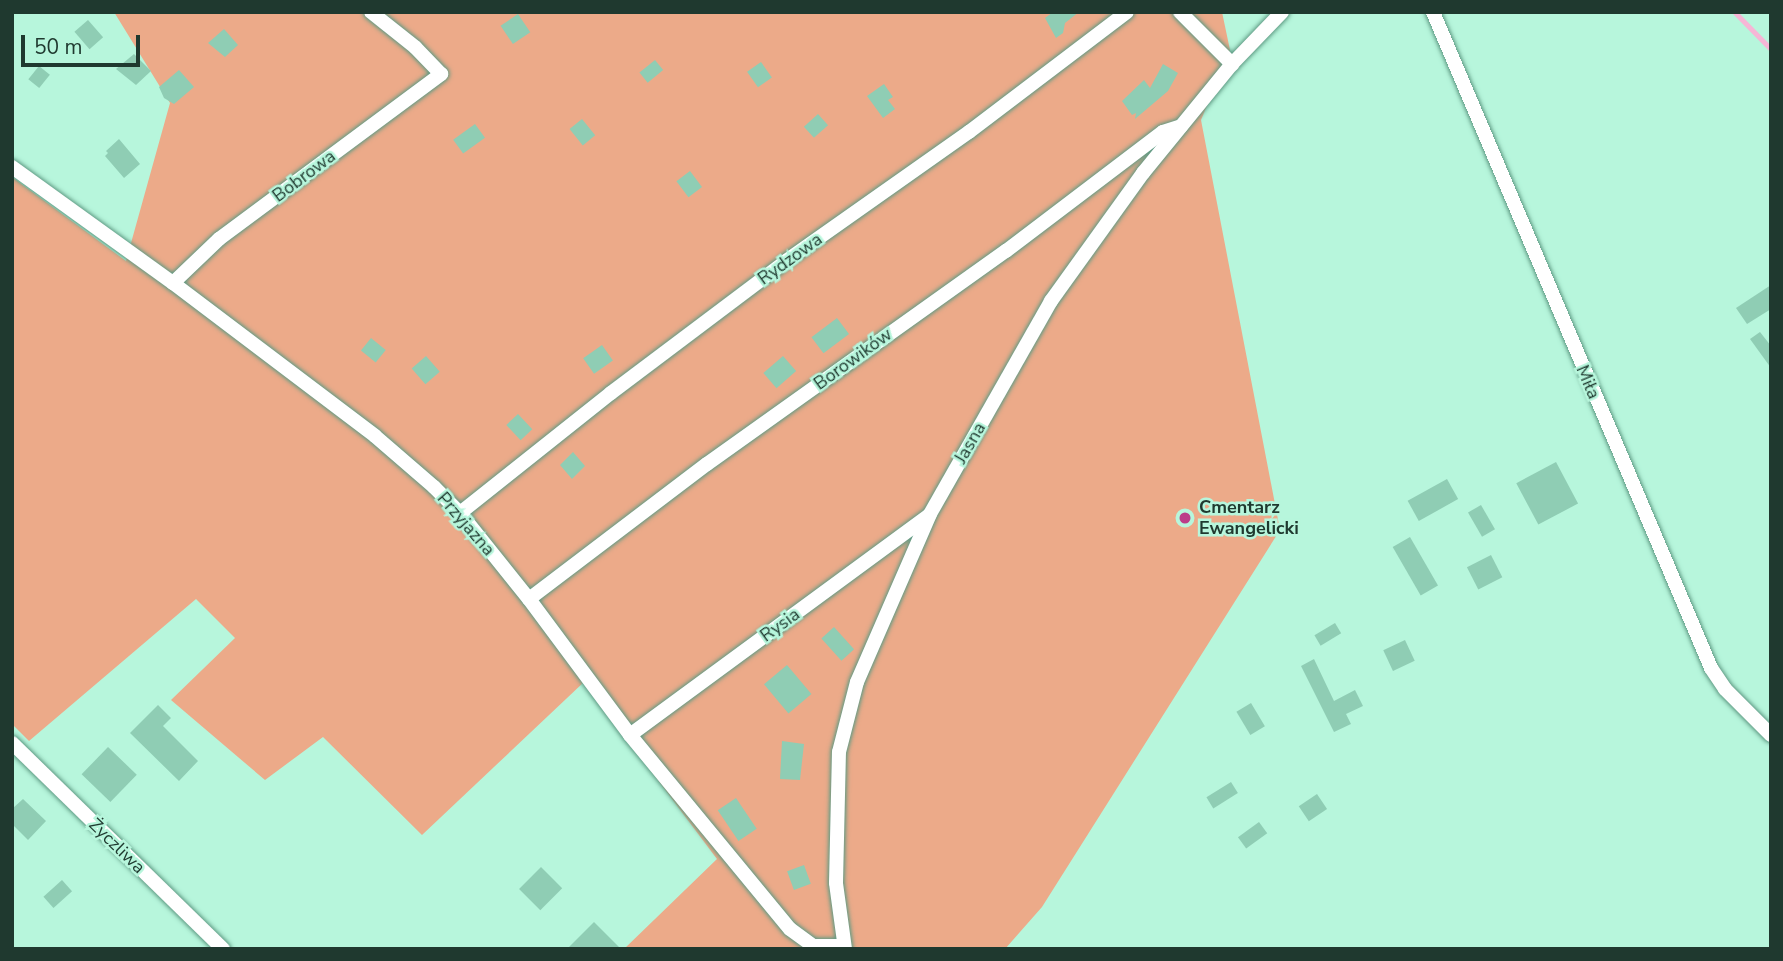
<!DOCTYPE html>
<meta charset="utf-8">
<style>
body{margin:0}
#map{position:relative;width:1783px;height:961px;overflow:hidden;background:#b7f6dc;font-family:"Nunito Sans",sans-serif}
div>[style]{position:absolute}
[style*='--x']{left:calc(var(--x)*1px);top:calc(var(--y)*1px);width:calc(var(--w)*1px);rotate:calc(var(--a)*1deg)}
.green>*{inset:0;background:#ecaa89}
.stream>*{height:4.5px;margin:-2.25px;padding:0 2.25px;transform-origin:2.25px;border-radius:2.25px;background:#f6b6d6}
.building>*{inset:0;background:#8fcdb4;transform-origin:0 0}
.roads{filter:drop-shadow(0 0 2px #5e9a83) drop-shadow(0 0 2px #5e9a83)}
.street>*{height:14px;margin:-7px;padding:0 7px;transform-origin:7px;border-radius:7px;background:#fff}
.dots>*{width:19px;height:19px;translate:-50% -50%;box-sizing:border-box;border:4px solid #b7f6dc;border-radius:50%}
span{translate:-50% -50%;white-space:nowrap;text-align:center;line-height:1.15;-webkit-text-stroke:5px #b7f6dc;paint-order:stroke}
.street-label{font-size:18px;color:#1f392f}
.poi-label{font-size:18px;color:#1f392f;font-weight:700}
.left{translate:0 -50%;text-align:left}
.frame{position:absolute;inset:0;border:14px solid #1f392f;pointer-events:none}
.scale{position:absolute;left:21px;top:35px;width:119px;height:32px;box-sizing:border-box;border:4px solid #1f392f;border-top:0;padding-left:9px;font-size:21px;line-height:24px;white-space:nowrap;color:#1f392f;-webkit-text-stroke:5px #b7f6dc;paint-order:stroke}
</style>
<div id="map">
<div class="green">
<div style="clip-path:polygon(114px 12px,1222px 12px,1230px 50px,1201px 120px,1280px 530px,1042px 907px,1005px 949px,624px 949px,717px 859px,584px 682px,422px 835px,323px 737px,265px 780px,171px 700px,235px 638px,196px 599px,29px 741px,12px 724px,12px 177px,126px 261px,170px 103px)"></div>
</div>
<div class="stream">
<div style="--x:1735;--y:12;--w:52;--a:45.8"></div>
</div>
<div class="building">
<div style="clip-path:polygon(1053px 12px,1079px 12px,1065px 23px,1063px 33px,1056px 38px,1045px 18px)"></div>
<div style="left:518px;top:14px;width:22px;height:21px;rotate:56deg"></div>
<div style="left:88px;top:20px;width:23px;height:18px;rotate:49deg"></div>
<div style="clip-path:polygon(224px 29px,238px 45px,225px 57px,208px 43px)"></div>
<div style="clip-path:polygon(134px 54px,151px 71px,136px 85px,116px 69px)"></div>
<div style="left:655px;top:60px;width:13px;height:20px;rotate:51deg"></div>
<div style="left:761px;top:62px;width:19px;height:17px;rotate:55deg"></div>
<div style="clip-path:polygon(1163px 64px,1178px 73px,1168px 91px,1135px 119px,1136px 113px,1132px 115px,1122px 101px,1144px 80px,1150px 88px)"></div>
<div style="left:39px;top:66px;width:14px;height:17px;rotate:39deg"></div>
<div style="clip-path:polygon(179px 70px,194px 87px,174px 104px,164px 98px,159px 87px)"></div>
<div style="clip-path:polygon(884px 84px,893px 97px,888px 100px,895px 109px,883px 118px,867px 96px)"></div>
<div style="left:818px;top:114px;width:15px;height:19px;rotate:48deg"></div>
<div style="left:582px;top:119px;width:21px;height:16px;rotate:51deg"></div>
<div style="left:475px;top:124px;width:17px;height:27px;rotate:54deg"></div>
<div style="clip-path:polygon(119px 139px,140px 164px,124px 178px,105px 156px,108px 153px,106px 151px)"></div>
<div style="left:690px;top:171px;width:20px;height:17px;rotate:53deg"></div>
<div style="clip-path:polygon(1771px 285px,1771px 309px,1747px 324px,1736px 308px)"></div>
<div style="left:837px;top:318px;width:20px;height:32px;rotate:53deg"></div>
<div style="clip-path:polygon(1760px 332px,1771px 346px,1771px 368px,1750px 339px)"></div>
<div style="left:371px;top:338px;width:19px;height:16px;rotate:39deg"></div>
<div style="left:602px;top:345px;width:19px;height:23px;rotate:55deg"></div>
<div style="left:426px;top:356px;width:21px;height:19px;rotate:49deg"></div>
<div style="left:783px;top:356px;width:20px;height:26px;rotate:49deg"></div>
<div style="left:518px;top:414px;width:21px;height:16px;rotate:47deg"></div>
<div style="clip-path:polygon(573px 452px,585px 466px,572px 479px,560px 465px)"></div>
<div style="left:1556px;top:462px;width:47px;height:45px;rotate:62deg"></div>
<div style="left:1447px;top:479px;width:23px;height:45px;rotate:61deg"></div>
<div style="left:1481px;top:505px;width:28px;height:15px;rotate:60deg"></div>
<div style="left:1410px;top:537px;width:56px;height:20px;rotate:60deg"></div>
<div style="left:1491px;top:555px;width:25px;height:27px;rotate:63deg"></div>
<div style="left:1335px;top:623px;width:12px;height:24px;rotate:59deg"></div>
<div style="left:834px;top:627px;width:30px;height:17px;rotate:48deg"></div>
<div style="left:1405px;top:640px;width:23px;height:24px;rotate:65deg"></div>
<div style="clip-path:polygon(1314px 659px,1334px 701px,1355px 690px,1363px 706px,1346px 714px,1351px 724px,1334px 732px,1301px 666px)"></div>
<div style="left:787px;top:665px;width:38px;height:30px;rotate:50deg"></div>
<div style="left:1251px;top:703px;width:27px;height:17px;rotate:59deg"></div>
<div style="clip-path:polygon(158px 705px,171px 718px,163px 726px,198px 761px,179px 781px,130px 733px)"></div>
<div style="clip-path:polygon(782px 741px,804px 744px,800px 780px,780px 779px)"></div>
<div style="left:108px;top:747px;width:40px;height:38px;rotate:44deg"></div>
<div style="left:1231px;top:782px;width:13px;height:29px;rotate:58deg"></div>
<div style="left:1317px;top:794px;width:18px;height:22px;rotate:56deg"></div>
<div style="left:736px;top:798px;width:37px;height:22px;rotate:56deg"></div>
<div style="clip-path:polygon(23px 799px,46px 821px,28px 840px,12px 824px,12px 809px)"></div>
<div style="left:1259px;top:822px;width:14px;height:26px;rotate:54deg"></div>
<div style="left:804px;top:865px;width:20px;height:18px;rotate:70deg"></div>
<div style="left:541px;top:867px;width:30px;height:31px;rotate:45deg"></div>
<div style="left:62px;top:880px;width:15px;height:25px;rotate:48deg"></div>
<div style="clip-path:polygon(594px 922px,621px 949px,567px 949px)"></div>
</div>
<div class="roads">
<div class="street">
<div style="--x:1180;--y:12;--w:74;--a:45"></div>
<div style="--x:1433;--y:12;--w:712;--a:67.03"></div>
<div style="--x:1711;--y:668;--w:25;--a:56"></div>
<div style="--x:1725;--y:689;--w:65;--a:45"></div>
<div style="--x:12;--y:167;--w:198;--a:35.8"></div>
<div style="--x:173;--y:283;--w:253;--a:37.1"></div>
<div style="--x:375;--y:436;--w:78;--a:40.8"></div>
<div style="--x:434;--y:487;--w:37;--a:45"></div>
<div style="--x:460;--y:513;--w:110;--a:51.3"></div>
<div style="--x:529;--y:599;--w:169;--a:53.4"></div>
<div style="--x:630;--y:735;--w:251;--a:50.5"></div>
<div style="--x:790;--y:929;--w:29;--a:36"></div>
<div style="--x:813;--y:946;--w:31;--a:0"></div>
<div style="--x:173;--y:283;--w:64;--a:-43.7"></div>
<div style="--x:219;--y:239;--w:277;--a:-36.6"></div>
<div style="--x:441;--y:74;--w:37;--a:-134"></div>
<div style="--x:415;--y:47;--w:56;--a:-141.5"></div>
<div style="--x:460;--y:513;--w:193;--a:-38.5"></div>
<div style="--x:611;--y:393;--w:219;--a:-37"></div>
<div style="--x:786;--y:261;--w:224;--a:-35.2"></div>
<div style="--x:969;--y:132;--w:198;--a:-37.2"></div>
<div style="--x:529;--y:599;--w:223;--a:-37.2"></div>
<div style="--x:707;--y:464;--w:367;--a:-35.5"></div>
<div style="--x:1006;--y:251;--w:197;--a:-37.2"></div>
<div style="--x:1163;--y:132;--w:19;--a:-18"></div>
<div style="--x:630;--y:735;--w:370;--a:-36.3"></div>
<div style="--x:12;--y:743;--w:295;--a:44.3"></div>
<div style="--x:845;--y:949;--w:67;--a:-97.8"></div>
<div style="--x:836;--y:883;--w:131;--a:-88.7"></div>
<div style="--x:839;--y:752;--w:72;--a:-75.6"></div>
<div style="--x:857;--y:682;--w:183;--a:-66.5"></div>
<div style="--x:930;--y:514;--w:245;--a:-60.4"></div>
<div style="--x:1051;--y:301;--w:158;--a:-54.3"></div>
<div style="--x:1143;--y:173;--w:141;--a:-50.8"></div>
<div style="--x:1232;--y:64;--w:72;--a:-46.1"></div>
</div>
</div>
<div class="dots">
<div style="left:1185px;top:518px;background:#bc3d89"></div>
</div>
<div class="street-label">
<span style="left:304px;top:176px;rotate:-37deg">Bobrowa</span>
<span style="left:790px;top:259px;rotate:-36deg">Rydzowa</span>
<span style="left:853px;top:359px;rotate:-36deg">Borowików</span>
<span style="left:1588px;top:382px;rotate:67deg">Miła</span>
<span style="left:970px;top:443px;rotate:-60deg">Jasna</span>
<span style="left:466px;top:524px;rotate:49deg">Przyjazna</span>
<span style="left:780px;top:625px;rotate:-36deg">Rysia</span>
<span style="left:117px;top:846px;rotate:44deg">Życzliwa</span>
</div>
<div class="poi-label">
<span class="left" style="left:1199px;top:518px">Cmentarz<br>Ewangelicki</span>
</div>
<div class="frame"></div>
<div class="scale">50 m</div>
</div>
